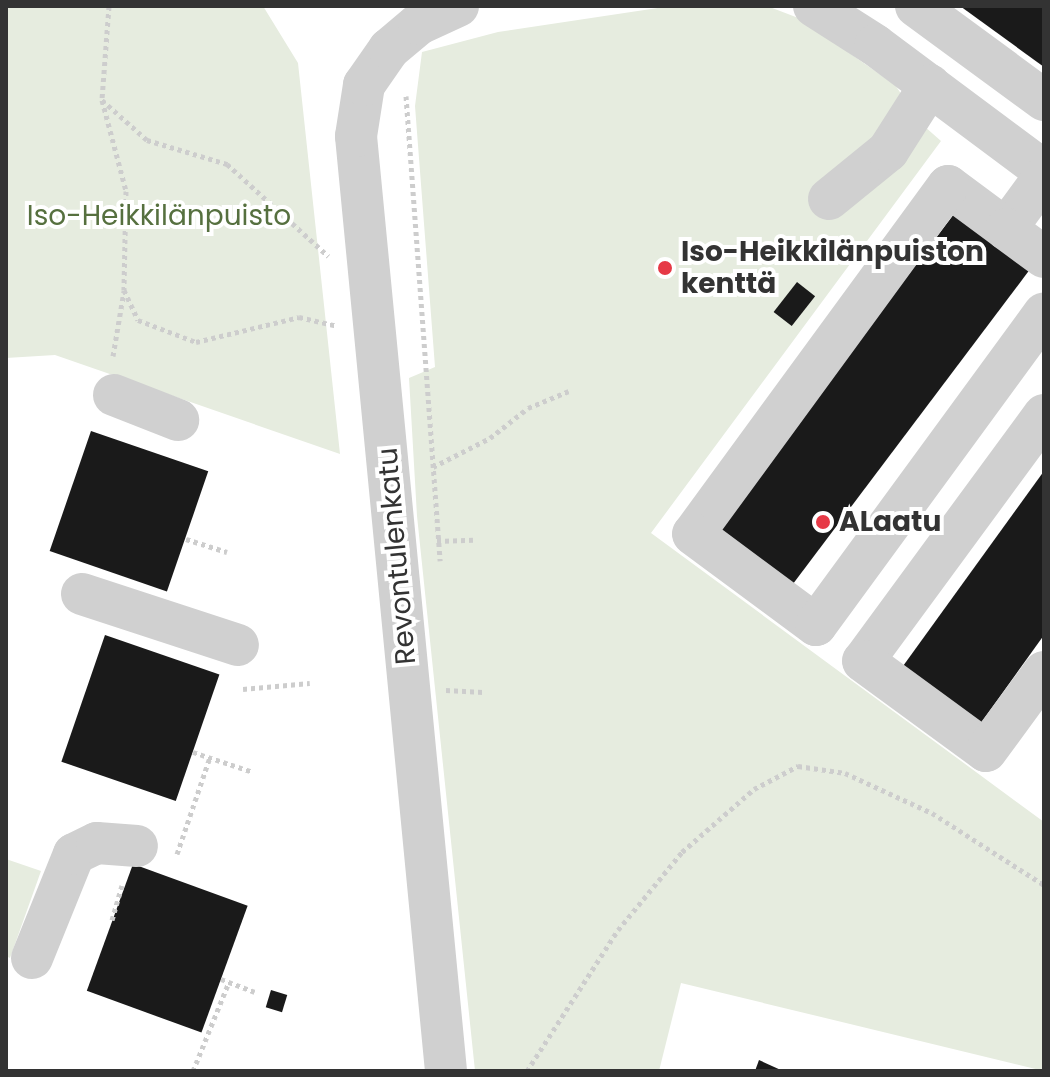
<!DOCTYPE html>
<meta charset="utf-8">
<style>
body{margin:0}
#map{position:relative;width:1050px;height:1077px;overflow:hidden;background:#fff;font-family:Poppins,sans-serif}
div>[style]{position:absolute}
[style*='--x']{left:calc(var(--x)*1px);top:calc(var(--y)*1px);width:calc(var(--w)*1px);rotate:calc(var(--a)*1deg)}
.green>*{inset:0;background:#e6ecdf}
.building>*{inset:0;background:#1a1a1a;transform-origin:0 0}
.path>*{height:5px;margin-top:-2.5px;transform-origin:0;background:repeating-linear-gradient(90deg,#cdcdcd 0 4px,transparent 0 8px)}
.minor>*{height:42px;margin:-21px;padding:0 21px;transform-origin:21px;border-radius:21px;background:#d0d0d0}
.dots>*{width:22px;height:22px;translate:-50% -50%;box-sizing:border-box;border:4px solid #fff;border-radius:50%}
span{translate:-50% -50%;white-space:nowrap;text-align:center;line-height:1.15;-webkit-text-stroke:8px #fff;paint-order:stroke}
.park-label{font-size:28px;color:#56703f}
.poi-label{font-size:28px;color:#333;font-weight:700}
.left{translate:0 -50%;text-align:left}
.street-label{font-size:28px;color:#333}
.frame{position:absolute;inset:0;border:8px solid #333;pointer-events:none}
</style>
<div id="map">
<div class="green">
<div style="clip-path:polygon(6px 6px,263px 6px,298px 63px,340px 454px,55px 355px,6px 358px)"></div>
<div style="clip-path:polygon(671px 6px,767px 6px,801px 19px,895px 85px,924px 126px,941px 141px,651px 533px,1044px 822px,1044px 1071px,681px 983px,659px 1071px,475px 1071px,417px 516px,409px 378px,435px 367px,415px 106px,422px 52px,498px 32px)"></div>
<div style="clip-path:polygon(6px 859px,41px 871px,10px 958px,6px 956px)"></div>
</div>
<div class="building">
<div style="clip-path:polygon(960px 6px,1044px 6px,1044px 67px)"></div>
<div style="left:954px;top:214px;width:94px;height:403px;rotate:37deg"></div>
<div style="left:797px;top:282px;width:23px;height:38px;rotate:38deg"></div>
<div style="left:91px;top:431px;width:124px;height:127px;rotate:19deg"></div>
<div style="clip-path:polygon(1044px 471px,1044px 635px,976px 730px,898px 673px)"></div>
<div style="left:105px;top:635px;width:121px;height:134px;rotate:19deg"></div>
<div style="left:133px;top:864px;width:122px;height:135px;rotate:20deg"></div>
<div style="left:271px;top:990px;width:17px;height:18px;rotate:17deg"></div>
<div style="clip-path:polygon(759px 1060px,783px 1071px,755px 1071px)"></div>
</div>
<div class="path">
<div style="--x:109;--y:6;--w:94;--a:94.3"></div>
<div style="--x:102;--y:100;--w:60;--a:41.6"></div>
<div style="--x:147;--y:140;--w:84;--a:16.7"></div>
<div style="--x:227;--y:164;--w:137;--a:42.3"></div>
<div style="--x:406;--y:96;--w:466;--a:85.8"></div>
<div style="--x:102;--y:100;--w:94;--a:75.2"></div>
<div style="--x:126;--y:191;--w:99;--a:91.2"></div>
<div style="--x:124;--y:290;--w:33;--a:65"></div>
<div style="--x:138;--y:320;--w:62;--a:20.8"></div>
<div style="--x:196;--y:342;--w:106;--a:-13.6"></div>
<div style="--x:299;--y:317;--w:37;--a:13"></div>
<div style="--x:113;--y:356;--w:66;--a:-80.4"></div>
<div style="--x:433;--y:467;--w:64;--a:-27"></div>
<div style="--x:490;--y:438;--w:48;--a:-38.3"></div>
<div style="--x:528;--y:408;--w:44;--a:-22.5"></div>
<div style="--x:186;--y:539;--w:43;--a:17.6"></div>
<div style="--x:437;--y:541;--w:36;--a:-2"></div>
<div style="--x:243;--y:689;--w:67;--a:-5.1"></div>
<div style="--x:446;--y:690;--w:37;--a:3"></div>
<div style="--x:193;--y:752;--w:63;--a:18.4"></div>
<div style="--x:177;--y:854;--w:102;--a:-71.2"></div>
<div style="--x:112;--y:920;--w:36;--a:-74"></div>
<div style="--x:221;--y:979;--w:36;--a:21"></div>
<div style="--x:193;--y:1071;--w:96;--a:-68"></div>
<div style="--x:527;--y:1071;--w:168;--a:-57.2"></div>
<div style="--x:618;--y:930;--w:101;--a:-50.6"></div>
<div style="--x:682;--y:852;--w:96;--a:-41.2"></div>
<div style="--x:754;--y:789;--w:50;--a:-27.6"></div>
<div style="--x:798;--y:766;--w:48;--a:8.5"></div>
<div style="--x:845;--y:773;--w:96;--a:24.7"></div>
<div style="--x:932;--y:813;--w:133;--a:32.7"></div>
</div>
<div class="minor">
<div style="--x:814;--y:6;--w:72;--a:32.6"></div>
<div style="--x:875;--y:45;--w:211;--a:36.7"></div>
<div style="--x:916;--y:6;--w:159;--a:36.3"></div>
<div style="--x:1044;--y:177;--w:64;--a:126.2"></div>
<div style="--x:1006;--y:229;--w:72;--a:-143.4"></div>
<div style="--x:948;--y:186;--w:431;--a:126.2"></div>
<div style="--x:693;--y:534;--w:153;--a:36.5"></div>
<div style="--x:816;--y:625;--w:386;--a:-53.8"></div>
<div style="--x:829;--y:199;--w:76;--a:-39.1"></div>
<div style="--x:888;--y:151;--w:78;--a:-57.5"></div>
<div style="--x:1006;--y:229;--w:47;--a:36.4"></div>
<div style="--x:114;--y:395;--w:69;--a:21.3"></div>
<div style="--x:1044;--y:415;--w:305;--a:126.3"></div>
<div style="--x:863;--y:661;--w:152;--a:36.2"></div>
<div style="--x:986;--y:751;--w:98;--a:-53.7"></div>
<div style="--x:82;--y:594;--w:164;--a:18.1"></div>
<div style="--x:32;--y:958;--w:112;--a:-68"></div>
<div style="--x:74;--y:854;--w:25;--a:-26"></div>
<div style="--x:97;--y:843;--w:40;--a:4.3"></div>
<div style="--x:446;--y:1071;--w:939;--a:-95.5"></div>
<div style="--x:356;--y:136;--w:52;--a:-81.1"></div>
<div style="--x:364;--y:85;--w:44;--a:-55.2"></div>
<div style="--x:389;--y:49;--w:39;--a:-40"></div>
<div style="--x:419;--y:24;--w:43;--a:-24.8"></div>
</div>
<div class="dots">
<div style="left:665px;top:268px;background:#e63946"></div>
<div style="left:823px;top:522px;background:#e63946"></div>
</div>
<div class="park-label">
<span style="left:159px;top:216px">Iso-Heikkilänpuisto</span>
</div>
<div class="poi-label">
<span class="left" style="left:681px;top:268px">Iso-Heikkilänpuiston<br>kenttä</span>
<span class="left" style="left:839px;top:522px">ALaatu</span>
</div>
<div class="street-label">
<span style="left:397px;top:556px;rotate:-95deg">Revontulenkatu</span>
</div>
<div class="frame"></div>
</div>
